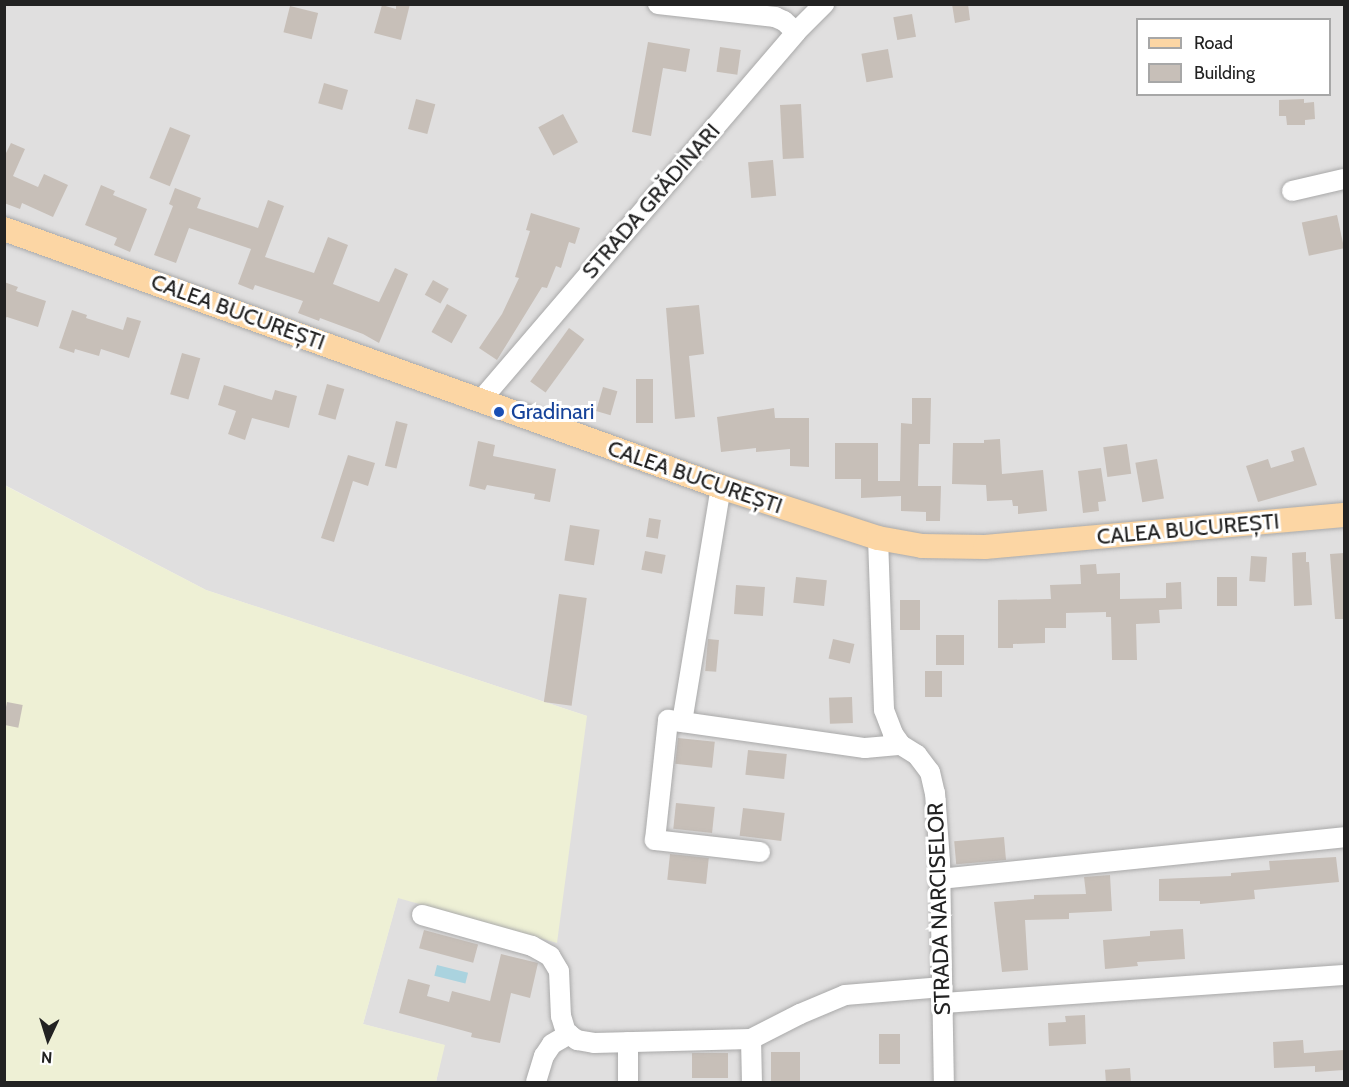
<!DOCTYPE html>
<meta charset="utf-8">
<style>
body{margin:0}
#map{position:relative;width:1349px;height:1087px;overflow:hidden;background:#f2efe9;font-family:Cabin,sans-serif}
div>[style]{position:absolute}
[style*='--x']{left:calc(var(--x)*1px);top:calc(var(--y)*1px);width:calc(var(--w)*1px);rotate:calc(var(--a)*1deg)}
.residential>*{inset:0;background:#e0dfdf}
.farmland>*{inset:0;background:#eef0d5}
.water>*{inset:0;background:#aad3df;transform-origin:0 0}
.building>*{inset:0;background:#c7bfb8;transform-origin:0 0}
.roads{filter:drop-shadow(0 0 2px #a9a9a9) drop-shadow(0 0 2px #a9a9a9)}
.minor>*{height:20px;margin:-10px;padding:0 10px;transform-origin:10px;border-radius:10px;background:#fff}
.major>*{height:24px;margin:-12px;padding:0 12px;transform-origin:12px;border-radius:12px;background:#fcd6a4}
.dots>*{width:16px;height:16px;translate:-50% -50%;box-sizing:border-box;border:3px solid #fff;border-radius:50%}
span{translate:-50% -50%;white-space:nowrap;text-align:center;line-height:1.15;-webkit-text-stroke:6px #fff;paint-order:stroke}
.street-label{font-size:22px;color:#222}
.transit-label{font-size:22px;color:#164399}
.left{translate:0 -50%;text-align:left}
.frame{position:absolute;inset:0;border:6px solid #222;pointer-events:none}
.legend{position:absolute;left:1136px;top:18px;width:195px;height:78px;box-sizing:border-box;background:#fff;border:2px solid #a7a7a7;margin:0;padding:8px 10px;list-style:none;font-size:18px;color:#222}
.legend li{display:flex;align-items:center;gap:12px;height:30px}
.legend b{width:30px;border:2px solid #a7a7a7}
.north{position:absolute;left:18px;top:1009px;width:60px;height:60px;-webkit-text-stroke:4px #fff;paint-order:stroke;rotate:184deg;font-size:16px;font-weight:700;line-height:24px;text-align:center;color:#222}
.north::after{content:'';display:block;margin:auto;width:21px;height:27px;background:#222;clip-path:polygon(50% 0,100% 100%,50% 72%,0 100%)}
</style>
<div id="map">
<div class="residential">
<div style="clip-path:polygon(evenodd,4px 5px,1344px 5px,1344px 1082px,436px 1082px,444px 1045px,363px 1024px,398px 897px,587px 716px,206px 590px,5px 485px,4px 5px,1138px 20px,1330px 20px,1330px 94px,1138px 94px,1138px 20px)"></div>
</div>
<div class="farmland">
<div style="clip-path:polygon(4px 485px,206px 590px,587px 716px,557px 943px,398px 898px,363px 1024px,445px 1045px,436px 1082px,5px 1082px)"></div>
</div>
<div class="water">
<div style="left:437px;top:965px;width:32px;height:11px;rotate:14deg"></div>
</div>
<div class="building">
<div style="clip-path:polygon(396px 4px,410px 4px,401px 40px,374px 33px,382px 5px,396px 9px)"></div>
<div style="clip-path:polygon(952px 4px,968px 4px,970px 20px,955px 23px)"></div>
<div style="left:290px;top:6px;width:29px;height:27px;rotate:14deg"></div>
<div style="left:912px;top:14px;width:23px;height:19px;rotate:80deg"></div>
<div style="clip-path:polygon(648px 42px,690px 49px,686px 72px,663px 68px,651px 136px,632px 132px)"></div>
<div style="left:720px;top:47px;width:21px;height:25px;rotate:8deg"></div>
<div style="left:888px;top:49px;width:29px;height:27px;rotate:80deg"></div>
<div style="left:324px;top:83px;width:25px;height:21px;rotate:16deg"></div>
<div style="left:416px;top:99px;width:20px;height:31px;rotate:15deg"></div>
<div style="clip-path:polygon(1304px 99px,1304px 103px,1314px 102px,1315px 119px,1305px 120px,1305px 125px,1287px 125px,1286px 116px,1279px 116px,1279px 100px)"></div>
<div style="left:801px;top:104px;width:54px;height:21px;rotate:87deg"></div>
<div style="left:563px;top:114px;width:32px;height:28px;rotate:62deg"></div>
<div style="left:170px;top:127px;width:22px;height:55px;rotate:22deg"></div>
<div style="clip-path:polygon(11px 143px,25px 149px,13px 176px,38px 187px,44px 174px,68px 185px,53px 217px,22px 203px,20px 209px,4px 203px,4px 157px)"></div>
<div style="left:773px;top:160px;width:36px;height:25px;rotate:85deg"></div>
<div style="clip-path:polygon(101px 185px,115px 191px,113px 195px,147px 209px,130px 252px,114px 245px,117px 238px,85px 225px)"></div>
<div style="clip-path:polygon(175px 188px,201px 198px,197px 208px,258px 228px,268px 200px,284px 206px,265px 257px,314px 273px,328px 237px,348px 245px,333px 284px,379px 302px,395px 268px,408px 274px,379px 343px,363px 334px,320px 318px,319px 321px,298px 313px,303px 301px,255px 285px,253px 290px,238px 284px,251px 249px,189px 228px,176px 263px,154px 255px,173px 206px,169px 204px)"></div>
<div style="clip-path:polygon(531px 213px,580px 228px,575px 244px,569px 242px,561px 268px,556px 266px,547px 288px,542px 287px,497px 360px,479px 348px,502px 314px,519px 278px,515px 277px,530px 231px,526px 230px)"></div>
<div style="left:1337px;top:215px;width:34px;height:36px;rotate:78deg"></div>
<div style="left:433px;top:280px;width:18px;height:17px;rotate:29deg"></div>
<div style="clip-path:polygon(4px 282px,18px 287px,16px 291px,46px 301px,38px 327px,7px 317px,4px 319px)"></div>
<div style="left:447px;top:304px;width:23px;height:32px;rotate:29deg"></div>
<div style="clip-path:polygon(699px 305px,704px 354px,689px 356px,695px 417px,675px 419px,666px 308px)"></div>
<div style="clip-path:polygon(72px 310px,87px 315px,86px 318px,123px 330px,127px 317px,141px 321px,129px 358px,101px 349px,99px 356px,75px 349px,74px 353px,59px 348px)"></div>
<div style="left:569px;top:328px;width:19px;height:66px;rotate:36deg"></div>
<div style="left:182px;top:353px;width:19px;height:43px;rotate:16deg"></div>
<div style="left:636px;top:379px;width:17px;height:44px"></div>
<div style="left:327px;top:384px;width:18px;height:32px;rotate:16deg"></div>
<div style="clip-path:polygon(224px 385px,272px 400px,275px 390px,297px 396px,289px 428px,252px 418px,245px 440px,228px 434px,236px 411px,218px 405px)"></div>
<div style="left:603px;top:387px;width:15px;height:25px;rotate:16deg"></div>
<div style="clip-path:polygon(912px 398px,931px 398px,930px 444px,919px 444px,918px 486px,941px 486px,940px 521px,926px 521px,926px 512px,901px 511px,901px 496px,861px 498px,861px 479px,835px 479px,835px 443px,878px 443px,878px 481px,900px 481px,901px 423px,912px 424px)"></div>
<div style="clip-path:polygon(774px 408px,775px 418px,809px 418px,809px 467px,790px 466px,790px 449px,756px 452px,756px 448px,721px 452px,717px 417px)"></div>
<div style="left:396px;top:421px;width:12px;height:46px;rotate:14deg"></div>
<div style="clip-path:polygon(1000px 439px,1002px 474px,1043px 470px,1047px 511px,1018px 514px,1018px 506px,1013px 506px,1012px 500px,987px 501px,986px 485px,952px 484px,953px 443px,984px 443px,984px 440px)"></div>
<div style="clip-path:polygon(478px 441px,495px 445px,493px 456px,556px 469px,550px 502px,534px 499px,535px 494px,487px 485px,485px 490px,469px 486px)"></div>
<div style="left:1127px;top:444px;width:30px;height:24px;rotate:82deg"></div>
<div style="clip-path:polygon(1304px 447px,1317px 485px,1258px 502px,1246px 466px,1268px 459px,1271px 468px,1294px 461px,1291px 451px)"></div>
<div style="clip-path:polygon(348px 455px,375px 463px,368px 486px,353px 481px,334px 542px,321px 538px)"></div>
<div style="left:1157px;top:459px;width:40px;height:22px;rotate:80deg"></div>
<div style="clip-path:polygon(1101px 468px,1106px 501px,1098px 502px,1099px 511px,1083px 513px,1078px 471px)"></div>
<div style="left:649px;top:518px;width:12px;height:19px;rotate:9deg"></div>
<div style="left:570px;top:525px;width:30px;height:36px;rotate:9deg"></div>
<div style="left:645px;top:551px;width:21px;height:19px;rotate:11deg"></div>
<div style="clip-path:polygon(1306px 552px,1306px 562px,1309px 562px,1312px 605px,1294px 606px,1292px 553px)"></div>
<div style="clip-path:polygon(1344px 553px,1344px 619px,1335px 619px,1330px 554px)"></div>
<div style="left:1251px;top:556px;width:16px;height:25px;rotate:4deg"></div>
<div style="clip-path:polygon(1096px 564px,1097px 574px,1120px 573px,1120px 599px,1166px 598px,1166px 583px,1181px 582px,1182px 609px,1159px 610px,1160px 623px,1136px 624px,1137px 660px,1112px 660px,1111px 617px,1106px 617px,1106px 612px,1066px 613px,1066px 628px,1045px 628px,1045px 643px,1013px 644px,1013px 648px,998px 648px,998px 600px,1051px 599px,1050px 585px,1081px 584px,1080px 565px)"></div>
<div style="left:796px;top:577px;width:31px;height:26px;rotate:6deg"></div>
<div style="left:1217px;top:577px;width:20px;height:29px"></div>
<div style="left:736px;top:585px;width:29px;height:29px;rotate:4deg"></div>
<div style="left:559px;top:594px;width:28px;height:109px;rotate:8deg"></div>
<div style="left:900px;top:600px;width:20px;height:30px"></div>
<div style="left:936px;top:635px;width:28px;height:30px"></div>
<div style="left:708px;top:639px;width:11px;height:32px;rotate:5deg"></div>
<div style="left:833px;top:639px;width:22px;height:20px;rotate:13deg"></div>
<div style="left:925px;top:671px;width:17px;height:26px"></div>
<div style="left:852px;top:697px;width:26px;height:23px;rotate:88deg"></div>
<div style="left:7px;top:702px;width:16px;height:23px;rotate:11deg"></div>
<div style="left:678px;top:738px;width:37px;height:26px;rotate:6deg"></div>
<div style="left:748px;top:750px;width:39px;height:25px;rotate:6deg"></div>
<div style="left:676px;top:803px;width:39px;height:26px;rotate:6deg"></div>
<div style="left:743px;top:808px;width:42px;height:28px;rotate:7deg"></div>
<div style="left:1004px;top:837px;width:23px;height:50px;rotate:85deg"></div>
<div style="left:670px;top:854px;width:39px;height:26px;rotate:6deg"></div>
<div style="clip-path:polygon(1336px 857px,1339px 882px,1254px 890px,1255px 899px,1200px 904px,1200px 901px,1159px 901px,1159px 879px,1231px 876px,1231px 873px,1270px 870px,1269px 861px)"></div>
<div style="clip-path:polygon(1110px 875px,1112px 911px,1069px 913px,1069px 919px,1025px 920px,1028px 970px,1002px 972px,994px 902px,1034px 899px,1034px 895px,1086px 894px,1084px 877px)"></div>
<div style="clip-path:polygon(1183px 929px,1185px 959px,1137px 962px,1138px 966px,1105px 969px,1103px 940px,1150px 936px,1150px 931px)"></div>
<div style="left:424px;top:930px;width:56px;height:19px;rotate:15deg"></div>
<div style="clip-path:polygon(501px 954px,538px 963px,530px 998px,511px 993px,500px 1043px,471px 1037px,472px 1033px,399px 1013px,408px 979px,430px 985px,427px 996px,449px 1002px,452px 991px,490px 1001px)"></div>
<div style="clip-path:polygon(1085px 1015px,1086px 1044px,1049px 1046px,1048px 1023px,1066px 1022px,1065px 1016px)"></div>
<div style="left:879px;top:1034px;width:21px;height:30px"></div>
<div style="clip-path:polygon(1303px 1040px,1304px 1053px,1344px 1050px,1344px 1070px,1315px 1072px,1315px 1066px,1274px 1068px,1273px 1042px)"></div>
<div style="left:771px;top:1052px;width:29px;height:31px"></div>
<div style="left:692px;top:1053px;width:36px;height:25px"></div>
<div style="left:1130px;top:1068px;width:15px;height:25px;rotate:86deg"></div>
</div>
<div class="roads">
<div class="minor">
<div style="--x:658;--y:4;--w:118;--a:6.3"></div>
<div style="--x:775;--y:17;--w:10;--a:24"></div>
<div style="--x:784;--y:21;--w:16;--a:43"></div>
<div style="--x:1292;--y:191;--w:53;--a:-13"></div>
<div style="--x:481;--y:400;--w:484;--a:-49.4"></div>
<div style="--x:796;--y:32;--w:40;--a:-45"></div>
<div style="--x:878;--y:538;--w:172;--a:88"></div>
<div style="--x:884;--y:710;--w:26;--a:69"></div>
<div style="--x:893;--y:734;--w:14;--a:54"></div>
<div style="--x:901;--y:745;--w:19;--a:32"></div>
<div style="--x:917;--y:755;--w:21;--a:53"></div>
<div style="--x:930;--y:772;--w:22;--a:77"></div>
<div style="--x:935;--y:793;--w:68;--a:85.8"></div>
<div style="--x:940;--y:861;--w:221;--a:89"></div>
<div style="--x:682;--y:722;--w:238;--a:-80.6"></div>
<div style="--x:760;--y:852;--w:106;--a:-173.5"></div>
<div style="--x:655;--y:840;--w:121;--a:-83.8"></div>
<div style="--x:668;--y:720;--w:199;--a:8.1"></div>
<div style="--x:865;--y:748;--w:36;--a:-5"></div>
<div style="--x:940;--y:879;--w:406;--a:-5.9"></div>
<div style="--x:422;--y:915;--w:114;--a:15.7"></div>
<div style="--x:532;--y:946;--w:21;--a:29"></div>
<div style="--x:550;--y:956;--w:17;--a:59"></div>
<div style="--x:559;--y:971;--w:45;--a:87.5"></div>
<div style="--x:561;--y:1016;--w:17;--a:73"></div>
<div style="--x:566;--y:1032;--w:14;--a:36"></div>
<div style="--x:577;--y:1040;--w:17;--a:10"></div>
<div style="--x:594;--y:1043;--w:157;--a:-1.5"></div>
<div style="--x:751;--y:1039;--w:55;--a:-27"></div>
<div style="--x:800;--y:1014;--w:49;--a:-22.9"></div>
<div style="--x:845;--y:995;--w:98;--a:-4.7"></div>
<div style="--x:943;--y:1003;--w:402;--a:-4"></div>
<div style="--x:751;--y:1039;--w:43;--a:88.7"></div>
<div style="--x:628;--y:1042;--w:40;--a:90"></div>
<div style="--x:536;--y:1082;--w:27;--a:-73"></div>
<div style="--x:544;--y:1056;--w:14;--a:-56"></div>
<div style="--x:552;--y:1044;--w:20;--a:-30"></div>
</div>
<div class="major">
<div style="--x:4;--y:229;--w:762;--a:19.79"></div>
<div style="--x:721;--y:487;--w:165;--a:18"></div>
<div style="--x:878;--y:538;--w:45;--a:10.3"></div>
<div style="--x:922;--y:546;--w:63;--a:0.9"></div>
<div style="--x:985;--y:547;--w:360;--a:-5.1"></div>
</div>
</div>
<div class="dots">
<div style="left:499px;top:412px;background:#1a4fb4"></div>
</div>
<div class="street-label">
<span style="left:651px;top:201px;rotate:-49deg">STRADA GRĂDINARI</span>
<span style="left:238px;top:312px;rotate:20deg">CALEA BUCUREȘTI</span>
<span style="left:695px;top:477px;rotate:19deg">CALEA BUCUREȘTI</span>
<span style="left:1188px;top:529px;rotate:-5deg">CALEA BUCUREȘTI</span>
<span style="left:939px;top:909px;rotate:-92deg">STRADA NARCISELOR</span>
</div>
<div class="transit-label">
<span class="left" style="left:511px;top:412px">Gradinari</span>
</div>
<div class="frame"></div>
<ul class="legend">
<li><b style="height:8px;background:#fcd6a4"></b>Road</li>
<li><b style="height:16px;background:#c7bfb8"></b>Building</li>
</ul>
<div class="north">N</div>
</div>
